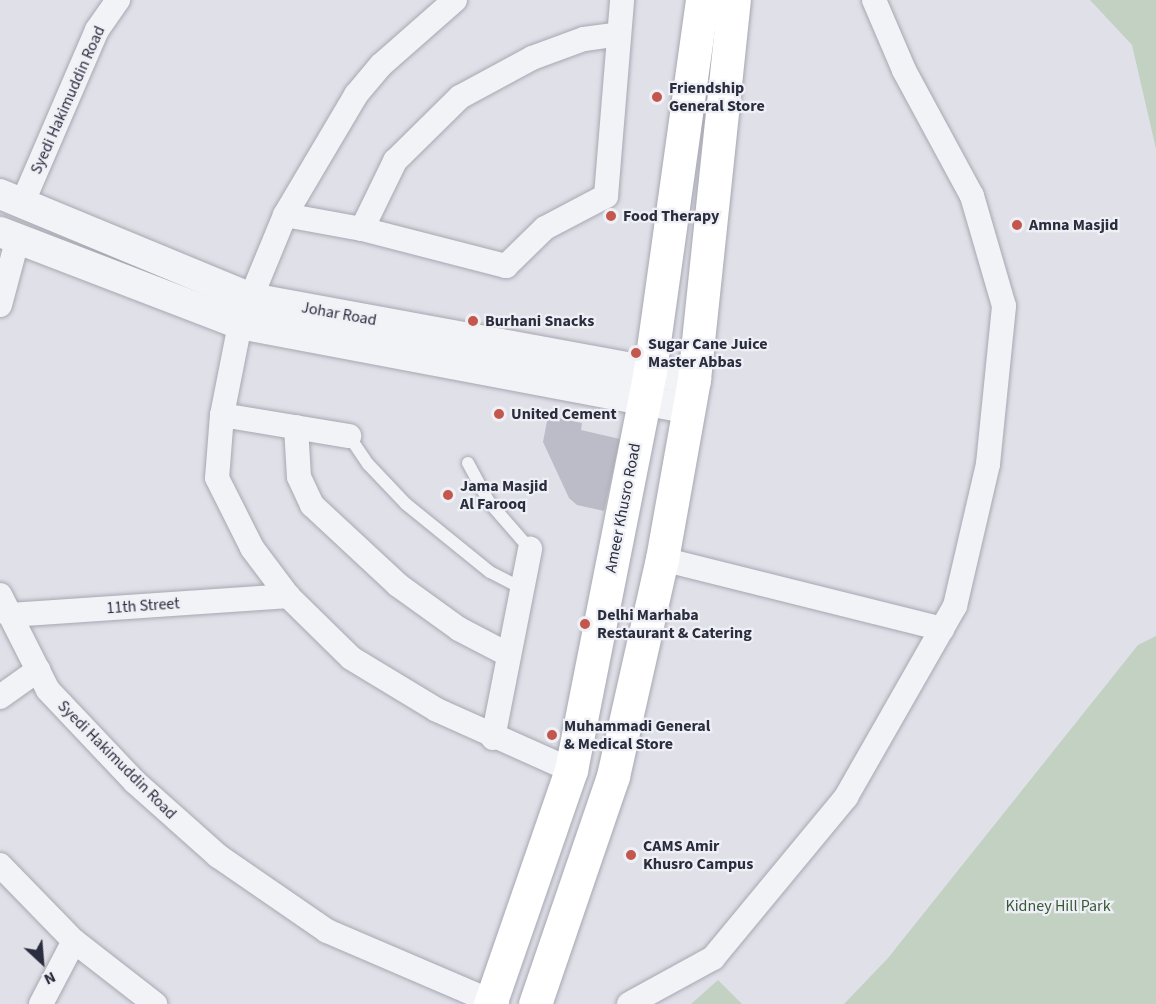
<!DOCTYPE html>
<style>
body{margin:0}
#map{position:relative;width:1156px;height:1004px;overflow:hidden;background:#e0e1e8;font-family:"Source Sans 3",sans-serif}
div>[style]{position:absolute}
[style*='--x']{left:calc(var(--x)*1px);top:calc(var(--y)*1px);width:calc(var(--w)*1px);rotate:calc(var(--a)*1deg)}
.green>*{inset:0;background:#c2d1c2}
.building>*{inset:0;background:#bbbcc7}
.roads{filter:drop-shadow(0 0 2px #a6a7b2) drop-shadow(0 0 2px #a6a7b2)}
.service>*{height:12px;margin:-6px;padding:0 6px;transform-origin:6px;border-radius:6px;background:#f2f3f6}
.minor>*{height:24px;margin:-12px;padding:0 12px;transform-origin:12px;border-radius:12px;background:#f2f3f6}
.tertiary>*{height:30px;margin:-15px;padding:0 15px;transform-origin:15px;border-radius:15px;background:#f2f3f6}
.secondary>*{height:33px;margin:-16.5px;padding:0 16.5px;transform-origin:16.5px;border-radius:16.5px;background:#fff}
.dots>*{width:16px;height:16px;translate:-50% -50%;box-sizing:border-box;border:3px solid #eff0f5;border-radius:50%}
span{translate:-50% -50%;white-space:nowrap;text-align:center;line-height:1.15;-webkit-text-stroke:4.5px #eff0f5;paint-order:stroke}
.poi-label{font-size:16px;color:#2a2d3e;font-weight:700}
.left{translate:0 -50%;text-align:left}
.street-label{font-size:16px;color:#2a2d3e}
.park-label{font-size:16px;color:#385839}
.north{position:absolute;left:12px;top:932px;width:60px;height:60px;-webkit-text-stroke:4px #eff0f5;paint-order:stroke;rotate:154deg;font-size:16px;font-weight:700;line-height:24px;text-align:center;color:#2a2d3e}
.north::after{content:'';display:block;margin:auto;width:21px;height:27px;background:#2a2d3e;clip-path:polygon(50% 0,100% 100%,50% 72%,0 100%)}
</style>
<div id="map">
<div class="green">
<div style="clip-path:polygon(1090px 0,1156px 0,1156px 149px,1132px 45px)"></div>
<div style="clip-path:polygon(1156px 636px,1156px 1004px,844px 1004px,888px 958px,1138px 645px)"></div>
<div style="clip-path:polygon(718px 980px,742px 1004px,691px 1004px)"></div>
</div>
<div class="building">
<div style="clip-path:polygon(548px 416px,582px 423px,581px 430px,620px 439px,604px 511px,577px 505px,569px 498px,543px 442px)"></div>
</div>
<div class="roads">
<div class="service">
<div style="--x:349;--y:436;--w:34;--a:56"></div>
<div style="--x:368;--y:464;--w:55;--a:46.5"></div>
<div style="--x:406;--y:504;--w:108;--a:39"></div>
<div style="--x:490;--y:572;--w:36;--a:27"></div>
<div style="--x:468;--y:463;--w:44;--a:61.7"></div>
<div style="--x:489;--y:502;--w:62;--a:48.9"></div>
</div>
<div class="minor">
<div style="--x:455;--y:0;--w:98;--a:138.7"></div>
<div style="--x:381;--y:65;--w:39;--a:130"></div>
<div style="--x:356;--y:95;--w:139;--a:120.6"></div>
<div style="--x:285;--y:215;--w:118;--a:112.4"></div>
<div style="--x:240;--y:324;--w:93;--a:101.2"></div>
<div style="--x:222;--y:415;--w:63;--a:94.5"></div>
<div style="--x:217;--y:478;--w:78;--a:63.4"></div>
<div style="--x:252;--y:548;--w:60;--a:53.1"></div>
<div style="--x:288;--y:596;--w:88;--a:44.5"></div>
<div style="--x:351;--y:658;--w:100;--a:31.2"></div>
<div style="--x:437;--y:710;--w:147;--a:24.1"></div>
<div style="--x:22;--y:204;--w:189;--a:-66.7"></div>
<div style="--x:97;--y:30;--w:37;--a:-55"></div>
<div style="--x:285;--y:215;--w:78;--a:10.3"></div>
<div style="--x:362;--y:229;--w:149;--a:14.4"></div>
<div style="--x:506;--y:266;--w:54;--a:-44.3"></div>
<div style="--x:545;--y:228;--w:69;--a:-27.7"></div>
<div style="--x:606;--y:196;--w:197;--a:-85.3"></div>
<div style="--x:362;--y:229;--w:76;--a:-64.1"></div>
<div style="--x:395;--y:161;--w:91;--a:-44.6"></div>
<div style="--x:460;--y:97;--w:82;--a:-28.4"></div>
<div style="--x:532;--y:58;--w:55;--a:-20.1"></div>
<div style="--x:584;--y:39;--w:34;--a:-8"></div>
<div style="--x:0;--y:305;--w:66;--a:-75.1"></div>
<div style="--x:222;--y:415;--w:129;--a:9.4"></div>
<div style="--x:296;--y:427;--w:50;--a:86.6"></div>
<div style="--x:299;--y:477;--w:31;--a:65"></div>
<div style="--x:312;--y:505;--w:117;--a:42.9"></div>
<div style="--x:398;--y:585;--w:75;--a:35.8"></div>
<div style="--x:459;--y:629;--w:56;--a:27.5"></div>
<div style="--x:662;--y:559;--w:289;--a:14"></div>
<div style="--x:0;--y:595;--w:106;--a:63.2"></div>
<div style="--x:48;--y:690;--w:127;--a:46.6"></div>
<div style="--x:135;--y:782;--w:111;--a:41.7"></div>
<div style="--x:218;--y:856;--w:132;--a:34.5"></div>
<div style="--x:327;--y:931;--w:185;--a:23.2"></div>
<div style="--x:0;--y:610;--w:12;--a:24"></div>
<div style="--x:11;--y:615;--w:278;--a:-3.9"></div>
<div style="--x:0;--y:697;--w:47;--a:-35.4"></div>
<div style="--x:493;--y:738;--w:193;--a:-78.9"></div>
<div style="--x:0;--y:865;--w:106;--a:45.8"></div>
<div style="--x:74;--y:941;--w:103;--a:37.9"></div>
<div style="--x:41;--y:1004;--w:71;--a:-62.4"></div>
<div style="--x:629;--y:1004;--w:96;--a:-28.7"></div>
<div style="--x:713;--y:958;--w:209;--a:-50.4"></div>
<div style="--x:846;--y:797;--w:220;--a:-60.3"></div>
<div style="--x:955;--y:606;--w:146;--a:-76.9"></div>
<div style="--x:988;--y:464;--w:159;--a:-84.2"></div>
<div style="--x:1004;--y:306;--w:115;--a:-106.2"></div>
<div style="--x:972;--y:196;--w:143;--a:-118.4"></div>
<div style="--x:904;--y:70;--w:76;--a:-113.2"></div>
</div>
<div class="tertiary">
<div style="--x:0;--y:194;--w:272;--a:22.5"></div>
<div style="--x:251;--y:298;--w:450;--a:10.4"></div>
<div style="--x:0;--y:232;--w:257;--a:21"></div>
<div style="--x:240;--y:324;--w:458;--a:10.7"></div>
</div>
<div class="secondary">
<div style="--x:490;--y:1004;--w:248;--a:-70.9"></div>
<div style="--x:571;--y:770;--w:408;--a:-78.8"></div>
<div style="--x:650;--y:370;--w:374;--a:-82"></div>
<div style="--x:535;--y:1004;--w:241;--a:-71.1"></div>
<div style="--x:613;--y:776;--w:222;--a:-77.3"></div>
<div style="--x:662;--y:559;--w:183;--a:-79.9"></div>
<div style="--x:694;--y:379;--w:381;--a:-84"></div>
</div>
</div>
<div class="dots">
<div style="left:657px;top:97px;background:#c3574e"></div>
<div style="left:611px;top:216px;background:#c3574e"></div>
<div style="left:1017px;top:225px;background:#c3574e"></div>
<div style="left:473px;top:321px;background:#c3574e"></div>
<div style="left:636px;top:353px;background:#c3574e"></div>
<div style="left:499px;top:414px;background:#c3574e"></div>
<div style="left:448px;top:495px;background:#c3574e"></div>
<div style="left:585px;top:624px;background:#c3574e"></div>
<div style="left:552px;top:735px;background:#c3574e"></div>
<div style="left:631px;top:855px;background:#c3574e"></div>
</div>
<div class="poi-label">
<span class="left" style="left:669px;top:97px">Friendship<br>General Store</span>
<span class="left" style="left:623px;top:216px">Food Therapy</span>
<span class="left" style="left:1029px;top:225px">Amna Masjid</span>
<span class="left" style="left:485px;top:321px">Burhani Snacks</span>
<span class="left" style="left:648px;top:353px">Sugar Cane Juice<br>Master Abbas</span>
<span class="left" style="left:511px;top:414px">United Cement</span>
<span class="left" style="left:460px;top:495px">Jama Masjid<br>Al Farooq</span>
<span class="left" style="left:597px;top:624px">Delhi Marhaba<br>Restaurant &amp; Catering</span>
<span class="left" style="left:564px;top:735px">Muhammadi General<br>&amp; Medical Store</span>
<span class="left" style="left:643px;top:855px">CAMS Amir<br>Khusro Campus</span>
</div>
<div class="street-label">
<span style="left:68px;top:100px;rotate:-66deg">Syedi Hakimuddin Road</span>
<span style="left:339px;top:314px;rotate:10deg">Johar Road</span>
<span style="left:623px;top:508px;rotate:-79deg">Ameer Khusro Road</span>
<span style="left:143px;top:606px;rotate:-4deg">11th Street</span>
<span style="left:117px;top:760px;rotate:45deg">Syedi Hakimuddin Road</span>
</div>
<div class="park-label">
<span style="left:1058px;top:906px">Kidney Hill Park</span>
</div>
<div class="north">N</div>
</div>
